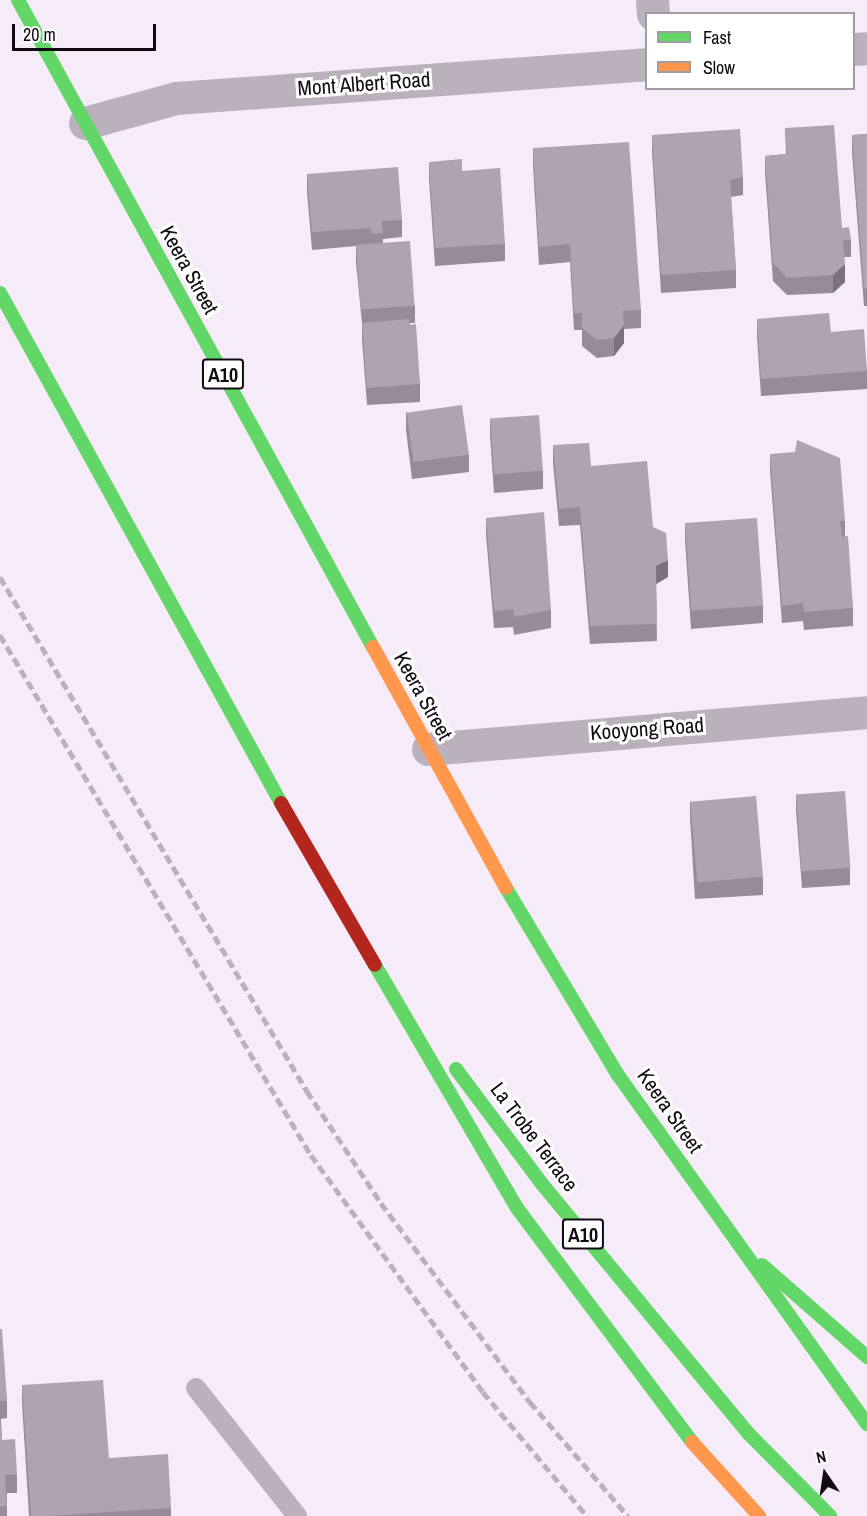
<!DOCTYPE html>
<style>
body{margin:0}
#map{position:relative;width:867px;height:1516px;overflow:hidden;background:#f6ebf8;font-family:"Archivo Narrow",sans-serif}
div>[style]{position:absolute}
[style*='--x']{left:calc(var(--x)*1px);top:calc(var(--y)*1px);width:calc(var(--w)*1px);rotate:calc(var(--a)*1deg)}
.lane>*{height:20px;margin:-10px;padding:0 10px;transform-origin:10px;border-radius:10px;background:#bab1bc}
.street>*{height:33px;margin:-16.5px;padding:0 16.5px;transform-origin:16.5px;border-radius:16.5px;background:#bab1bc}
.fast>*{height:14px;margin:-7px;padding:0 7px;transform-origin:7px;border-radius:7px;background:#63d668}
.slow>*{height:14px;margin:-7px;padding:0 7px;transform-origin:7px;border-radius:7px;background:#ff974d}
.jam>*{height:14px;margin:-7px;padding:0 7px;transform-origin:7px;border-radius:7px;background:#b3261e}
.rail>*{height:4.5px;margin-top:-2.25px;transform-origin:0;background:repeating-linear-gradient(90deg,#bab1bc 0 9px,transparent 0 13.5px)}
.wall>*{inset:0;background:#968b99}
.shaded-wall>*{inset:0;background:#7a717d}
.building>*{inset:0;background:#afa2b2;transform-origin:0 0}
span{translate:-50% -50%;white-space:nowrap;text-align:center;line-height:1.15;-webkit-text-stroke:6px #fff;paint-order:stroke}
.shield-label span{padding:2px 4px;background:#fff;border:2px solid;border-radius:4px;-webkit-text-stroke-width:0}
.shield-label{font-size:20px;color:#110a12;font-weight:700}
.street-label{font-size:21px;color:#110a12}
.legend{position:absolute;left:645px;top:12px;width:210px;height:78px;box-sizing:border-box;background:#fff;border:2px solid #a09da0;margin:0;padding:8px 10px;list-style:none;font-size:18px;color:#110a12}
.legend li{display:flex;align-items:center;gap:12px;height:30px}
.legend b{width:30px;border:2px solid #a09da0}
.north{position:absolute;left:795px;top:1444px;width:60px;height:60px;-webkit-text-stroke:4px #fff;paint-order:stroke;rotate:347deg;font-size:16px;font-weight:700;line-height:24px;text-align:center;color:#110a12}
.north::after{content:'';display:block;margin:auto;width:21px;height:27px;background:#110a12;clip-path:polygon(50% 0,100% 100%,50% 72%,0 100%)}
.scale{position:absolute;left:12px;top:24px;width:144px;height:27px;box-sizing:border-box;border:3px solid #110a12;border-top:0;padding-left:8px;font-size:18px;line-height:21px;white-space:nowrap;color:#110a12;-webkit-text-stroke:4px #fff;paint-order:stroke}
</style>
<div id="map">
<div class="lane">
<div style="--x:196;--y:1388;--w:163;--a:51.7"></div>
</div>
<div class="street">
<div style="--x:652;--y:0;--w:14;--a:86"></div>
<div style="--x:854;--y:49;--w:13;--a:-4"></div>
<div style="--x:85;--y:123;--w:94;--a:-15.4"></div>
<div style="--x:176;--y:98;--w:471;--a:-4.1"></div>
<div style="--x:428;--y:749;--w:441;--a:-4.8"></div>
</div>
<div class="fast">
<div style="--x:18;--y:0;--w:738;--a:61.25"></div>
<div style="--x:0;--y:293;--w:582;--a:61.15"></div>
<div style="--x:506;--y:888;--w:218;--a:59.1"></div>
<div style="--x:618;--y:1075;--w:429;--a:54.5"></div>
<div style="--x:375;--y:965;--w:281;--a:59.7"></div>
<div style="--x:517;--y:1208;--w:292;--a:53.2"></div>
<div style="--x:456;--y:1069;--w:144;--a:53.2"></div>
<div style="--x:542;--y:1184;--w:323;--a:50.4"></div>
<div style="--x:748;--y:1433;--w:117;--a:45.3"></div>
<div style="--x:762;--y:1265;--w:140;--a:41.2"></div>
</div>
<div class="slow">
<div style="--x:373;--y:647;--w:275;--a:61.1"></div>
<div style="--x:692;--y:1442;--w:100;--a:47.8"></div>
</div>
<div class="jam">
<div style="--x:281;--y:803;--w:187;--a:59.9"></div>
</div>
<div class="rail">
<div style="--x:0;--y:577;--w:599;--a:59.15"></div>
<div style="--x:307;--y:1091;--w:134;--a:56.5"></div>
<div style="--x:381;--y:1203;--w:249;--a:53.2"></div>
<div style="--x:530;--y:1402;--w:150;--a:49.3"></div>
<div style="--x:0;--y:635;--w:606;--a:59.12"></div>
<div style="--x:311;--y:1155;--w:293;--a:54"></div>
<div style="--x:483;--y:1392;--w:162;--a:50"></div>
</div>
<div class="wall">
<div style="clip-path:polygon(785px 128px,842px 228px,851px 240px,851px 257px,844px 257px,845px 282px,833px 293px,787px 295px,773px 281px,765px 173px,765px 156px,786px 154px)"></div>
<div style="clip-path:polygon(867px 134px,867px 306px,864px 306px,852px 152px,852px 135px)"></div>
<div style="clip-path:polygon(652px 135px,743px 177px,743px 195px,731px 197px,736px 270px,736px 288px,661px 293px,652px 152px)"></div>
<div style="clip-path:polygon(533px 148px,641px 310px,641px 328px,624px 329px,624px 343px,614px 356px,597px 358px,582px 346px,582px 330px,574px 330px,570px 262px,539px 265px,533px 166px)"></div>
<div style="clip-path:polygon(429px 162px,462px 171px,505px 244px,505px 261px,435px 266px,429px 179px)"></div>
<div style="clip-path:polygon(307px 174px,402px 220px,402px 237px,383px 239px,383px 243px,415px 306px,415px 323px,410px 323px,420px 384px,420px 402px,367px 405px,362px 340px,362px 323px,356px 263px,356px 246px,312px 250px,307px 192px)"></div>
<div style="clip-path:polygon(757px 319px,831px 332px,867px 371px,867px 389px,761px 396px,757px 337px)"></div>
<div style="clip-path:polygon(406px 412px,469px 455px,469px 472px,412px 479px,406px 430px)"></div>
<div style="clip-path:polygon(490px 419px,543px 471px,543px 489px,494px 493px,490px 436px)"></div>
<div style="clip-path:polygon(553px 445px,591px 466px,653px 527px,668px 577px,656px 584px,657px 641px,590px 644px,580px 525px,559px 526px,553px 463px)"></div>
<div style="clip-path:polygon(770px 454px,845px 521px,845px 536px,853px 608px,853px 626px,804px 630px,803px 621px,782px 623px,770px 471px)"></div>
<div style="clip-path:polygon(486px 518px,551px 610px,551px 628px,514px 635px,513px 627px,494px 628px,486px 535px)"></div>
<div style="clip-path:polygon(685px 523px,763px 606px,763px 623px,691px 629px,685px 540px)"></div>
<div style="clip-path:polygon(796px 794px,850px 868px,850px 885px,802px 888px,796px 811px)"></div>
<div style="clip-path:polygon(690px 801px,763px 877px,763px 895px,695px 899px,690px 818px)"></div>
<div style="clip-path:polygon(0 1329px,7px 1401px,7px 1418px,1px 1419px,2px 1440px,17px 1475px,17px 1493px,7px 1493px,7px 1516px,0 1516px)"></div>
<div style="clip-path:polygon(22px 1385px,109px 1458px,171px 1508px,171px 1516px,29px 1516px,22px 1403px)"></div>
</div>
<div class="shaded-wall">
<div style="clip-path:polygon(845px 264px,845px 282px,833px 293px,833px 275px)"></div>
<div style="clip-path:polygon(624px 325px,624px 343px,614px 356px,614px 338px)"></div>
<div style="clip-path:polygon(668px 560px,668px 577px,656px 584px,656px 566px)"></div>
</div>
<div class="building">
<div style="clip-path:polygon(834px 125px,842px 228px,849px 227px,851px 240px,843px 240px,845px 264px,833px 275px,787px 278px,773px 263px,765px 156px,787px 154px,785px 128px)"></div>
<div style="clip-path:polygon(740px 129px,743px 177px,730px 180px,736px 270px,661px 275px,652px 135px)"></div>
<div style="clip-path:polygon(867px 134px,867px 288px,864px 289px,852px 135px)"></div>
<div style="clip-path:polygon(629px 142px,641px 310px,623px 311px,624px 325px,614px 338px,597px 340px,582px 328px,582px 313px,574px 313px,570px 244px,539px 247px,533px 148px)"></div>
<div style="clip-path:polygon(462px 159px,462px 171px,500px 168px,505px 244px,435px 248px,429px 162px)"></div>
<div style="clip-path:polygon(398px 167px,402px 220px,382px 221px,383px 233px,372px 234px,371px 228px,312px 232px,307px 174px)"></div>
<div style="left:410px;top:241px;width:65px;height:54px;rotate:86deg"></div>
<div style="clip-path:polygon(829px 313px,831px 332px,864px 329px,867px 371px,761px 379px,757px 319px)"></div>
<div style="clip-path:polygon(409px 319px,410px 325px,416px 324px,420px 384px,367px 388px,362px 323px)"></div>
<div style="left:462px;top:405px;width:50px;height:56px;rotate:82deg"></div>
<div style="left:539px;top:415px;width:56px;height:49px;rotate:86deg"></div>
<div style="clip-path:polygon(797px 440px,840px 458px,845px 521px,840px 521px,842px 537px,848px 536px,853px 608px,804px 612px,803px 603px,782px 606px,770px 454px,795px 452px)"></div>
<div style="clip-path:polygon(589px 443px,591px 466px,647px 461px,653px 527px,666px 533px,668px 560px,656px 566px,657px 624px,590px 626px,580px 507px,559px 509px,553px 445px)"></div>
<div style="clip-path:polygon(544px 512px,551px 610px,514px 617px,513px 609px,494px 611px,486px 518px)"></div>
<div style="left:757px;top:518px;width:88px;height:72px;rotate:86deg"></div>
<div style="left:845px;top:791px;width:77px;height:49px;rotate:86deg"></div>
<div style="left:756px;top:796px;width:81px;height:66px;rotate:85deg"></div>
<div style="clip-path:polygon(0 1329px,2px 1329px,7px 1401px,0 1401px)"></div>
<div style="clip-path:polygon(103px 1380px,109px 1458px,168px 1454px,171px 1508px,49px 1516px,31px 1516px,22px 1385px)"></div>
<div style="clip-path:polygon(0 1418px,2px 1440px,15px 1439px,17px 1475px,5px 1475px,7px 1506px,0 1507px)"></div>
</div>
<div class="shield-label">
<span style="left:223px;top:374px">A10</span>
<span style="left:583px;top:1234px">A10</span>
</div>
<div class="street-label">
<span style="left:364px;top:84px;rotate:-4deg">Mont Albert Road</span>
<span style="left:189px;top:270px;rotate:61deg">Keera Street</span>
<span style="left:423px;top:696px;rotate:61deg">Keera Street</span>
<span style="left:647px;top:729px;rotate:-4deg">Kooyong Road</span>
<span style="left:670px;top:1111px;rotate:55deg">Keera Street</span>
<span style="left:534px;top:1137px;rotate:53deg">La Trobe Terrace</span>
</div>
<ul class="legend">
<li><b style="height:8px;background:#63d668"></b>Fast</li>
<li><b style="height:8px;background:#ff974d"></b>Slow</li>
</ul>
<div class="north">N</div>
<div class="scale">20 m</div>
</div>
